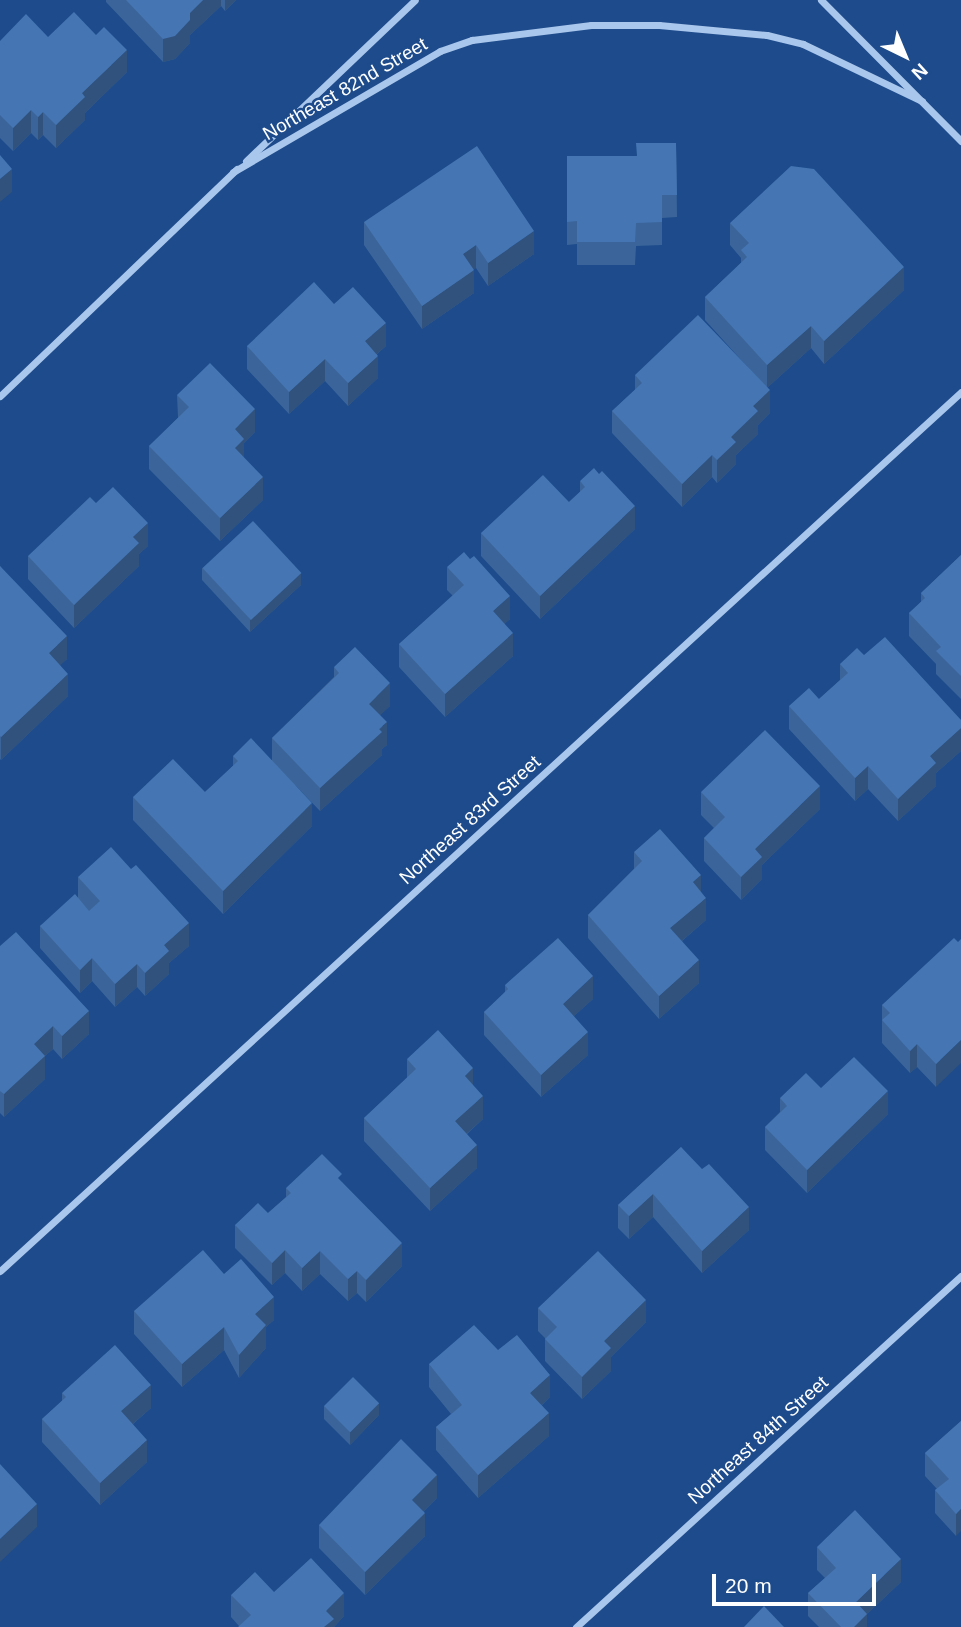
<!DOCTYPE html>
<style>
body{margin:0}
#map{position:relative;width:961px;height:1627px;overflow:hidden;background:#1d4b8b;font-family:Helvetica,sans-serif}
div>[style]{position:absolute}
[style*='--x']{left:calc(var(--x)*1px);top:calc(var(--y)*1px);width:calc(var(--w)*1px);rotate:calc(var(--a)*1deg)}
.street>*{height:7px;margin:-3.5px;padding:0 3.5px;transform-origin:3.5px;border-radius:3.5px;background:#a9c6ec}
.wall>*{inset:0;background:#3b659a}
.shaded-wall>*{inset:0;background:#30527d}
.building>*{inset:0;background:#4575b3;transform-origin:0 0}
span{translate:-50% -50%;white-space:nowrap;text-align:center;line-height:1.15;-webkit-text-stroke:5px #1d4b8b;paint-order:stroke}
.street-label{font-size:19px;color:#fff}
.north{position:absolute;left:870px;top:21px;width:70px;height:70px;-webkit-text-stroke:5px #1d4b8b;paint-order:stroke;rotate:137deg;font-size:19px;font-weight:700;line-height:28px;text-align:center;color:#fff}
.north::after{content:'';display:block;margin:auto;width:24px;height:32px;background:#fff;clip-path:polygon(50% 0,100% 100%,50% 72%,0 100%)}
.scale{position:absolute;left:712px;top:1574px;width:164px;height:32px;box-sizing:border-box;border:4px solid #fff;border-top:0;padding-left:9px;font-size:21px;line-height:24px;white-space:nowrap;color:#fff;-webkit-text-stroke:5px #1d4b8b;paint-order:stroke}
</style>
<div id="map">
<div class="street">
<div style="--x:821;--y:0;--w:199;--a:45.2"></div>
<div style="--x:246;--y:161;--w:233;--a:-43.6"></div>
<div style="--x:233;--y:172;--w:240;--a:-30.3"></div>
<div style="--x:440;--y:51;--w:34;--a:-19"></div>
<div style="--x:472;--y:40;--w:120;--a:-7.2"></div>
<div style="--x:591;--y:25;--w:68;--a:0"></div>
<div style="--x:659;--y:25;--w:108;--a:5.3"></div>
<div style="--x:767;--y:35;--w:37;--a:14"></div>
<div style="--x:803;--y:44;--w:132;--a:25.6"></div>
<div style="--x:0;--y:396;--w:328;--a:-43.8"></div>
<div style="--x:0;--y:1271;--w:1302;--a:-42.45"></div>
<div style="--x:576;--y:1627;--w:521;--a:-42.36"></div>
</div>
<div class="wall">
<div style="clip-path:polygon(106px 0,236px 0,225px 11px,221px 6px,190px 35px,190px 43px,175px 59px,163px 62px,106px 2px)"></div>
<div style="clip-path:polygon(48px 37px,127px 72px,85px 113px,85px 120px,56px 148px,43px 135px,38px 140px,31px 133px,13px 151px,0 138px,0 41px)"></div>
<div style="clip-path:polygon(676px 143px,677px 217px,662px 218px,662px 245px,636px 246px,635px 265px,577px 265px,577px 244px,567px 245px,567px 156px,636px 156px)"></div>
<div style="clip-path:polygon(364px 222px,534px 254px,488px 286px,476px 268px,473px 269px,474px 293px,422px 329px,364px 245px)"></div>
<div style="clip-path:polygon(730px 223px,904px 290px,824px 364px,811px 348px,767px 388px,770px 413px,758px 425px,758px 434px,736px 455px,736px 464px,717px 483px,712px 477px,682px 507px,612px 433px,612px 411px,635px 390px,635px 375px,762px 383px,705px 320px,705px 297px,741px 263px,741px 258px,730px 245px)"></div>
<div style="clip-path:polygon(334px 304px,386px 346px,377px 354px,378px 378px,348px 406px,325px 381px,289px 414px,247px 369px,247px 346px)"></div>
<div style="clip-path:polygon(177px 395px,255px 432px,244px 443px,244px 458px,263px 500px,220px 541px,149px 469px,149px 446px,178px 418px)"></div>
<div style="clip-path:polygon(580px 481px,635px 529px,540px 619px,481px 556px,481px 533px,569px 502px,580px 492px)"></div>
<div style="clip-path:polygon(148px 546px,139px 554px,139px 566px,74px 628px,28px 579px,28px 556px)"></div>
<div style="clip-path:polygon(961px 555px,961px 699px,936px 674px,936px 664px,909px 636px,909px 613px,921px 602px,921px 593px)"></div>
<div style="clip-path:polygon(0 566px,67px 659px,60px 665px,68px 696px,1px 760px,0 759px)"></div>
<div style="clip-path:polygon(447px 567px,510px 619px,504px 624px,513px 656px,445px 717px,399px 667px,399px 644px,453px 596px,447px 590px)"></div>
<div style="clip-path:polygon(202px 568px,301px 585px,250px 632px,202px 580px)"></div>
<div style="clip-path:polygon(864px 655px,961px 720px,961px 751px,936px 773px,936px 786px,898px 821px,868px 789px,855px 801px,789px 729px,789px 706px,819px 699px,840px 680px,840px 664px)"></div>
<div style="clip-path:polygon(334px 667px,390px 706px,380px 715px,387px 745px,382px 749px,382px 755px,320px 811px,295px 785px,312px 826px,223px 914px,133px 820px,133px 797px,205px 792px,233px 766px,233px 756px,272px 760px,272px 738px,334px 677px)"></div>
<div style="clip-path:polygon(701px 792px,820px 809px,762px 865px,762px 879px,741px 900px,704px 861px,704px 838px,714px 828px,701px 815px)"></div>
<div style="clip-path:polygon(634px 852px,701px 892px,706px 920px,682px 941px,699px 983px,659px 1019px,588px 938px,588px 915px,634px 869px)"></div>
<div style="clip-path:polygon(78px 877px,189px 946px,169px 963px,169px 974px,145px 996px,137px 987px,115px 1007px,92px 981px,80px 993px,40px 948px,40px 926px,78px 898px)"></div>
<div style="clip-path:polygon(958px 942px,936px 1087px,917px 1067px,910px 1073px,882px 1043px,882px 1005px)"></div>
<div style="clip-path:polygon(0 946px,89px 1034px,62px 1059px,53px 1049px,45px 1056px,45px 1079px,4px 1117px,0 1113px)"></div>
<div style="clip-path:polygon(505px 985px,593px 999px,574px 1016px,588px 1055px,541px 1097px,484px 1035px,484px 1012px,505px 993px)"></div>
<div style="clip-path:polygon(407px 1059px,473px 1086px,483px 1119px,467px 1134px,477px 1168px,430px 1211px,364px 1141px,364px 1118px,407px 1078px)"></div>
<div style="clip-path:polygon(821px 1088px,888px 1114px,807px 1193px,765px 1150px,765px 1127px,780px 1112px,780px 1098px)"></div>
<div style="clip-path:polygon(681px 1147px,749px 1230px,702px 1273px,653px 1217px,629px 1239px,618px 1228px,618px 1205px)"></div>
<div style="clip-path:polygon(342px 1182px,402px 1266px,366px 1302px,357px 1293px,348px 1301px,320px 1274px,302px 1291px,285px 1273px,272px 1285px,235px 1248px,235px 1225px,268px 1213px,286px 1197px,286px 1188px)"></div>
<div style="clip-path:polygon(224px 1274px,274px 1320px,266px 1327px,266px 1348px,239px 1378px,224px 1350px,182px 1387px,134px 1334px,134px 1311px)"></div>
<div style="clip-path:polygon(538px 1308px,646px 1322px,611px 1357px,611px 1371px,582px 1399px,545px 1361px,545px 1338px,538px 1331px)"></div>
<div style="clip-path:polygon(498px 1350px,550px 1397px,542px 1405px,549px 1436px,478px 1498px,436px 1450px,436px 1427px,451px 1414px,429px 1387px,429px 1364px)"></div>
<div style="clip-path:polygon(62px 1393px,151px 1408px,133px 1424px,147px 1462px,100px 1505px,42px 1442px,42px 1419px,62px 1401px)"></div>
<div style="clip-path:polygon(324px 1406px,379px 1415px,350px 1445px,324px 1419px)"></div>
<div style="clip-path:polygon(961px 1421px,956px 1536px,935px 1513px,935px 1490px,937px 1489px,925px 1476px,925px 1453px)"></div>
<div style="clip-path:polygon(437px 1498px,424px 1511px,425px 1536px,365px 1595px,319px 1548px,319px 1525px)"></div>
<div style="clip-path:polygon(817px 1547px,901px 1582px,867px 1614px,867px 1627px,819px 1627px,808px 1616px,808px 1593px,825px 1578px,817px 1570px)"></div>
<div style="clip-path:polygon(274px 1592px,344px 1616px,334px 1627px,239px 1626px,231px 1617px,231px 1595px)"></div>
</div>
<div class="shaded-wall">
<div style="clip-path:polygon(203px 0,221px 0,221px 6px,190px 35px,190px 43px,175px 59px,163px 62px,163px 39px)"></div>
<div style="clip-path:polygon(225px 0,236px 0,225px 11px)"></div>
<div style="clip-path:polygon(127px 50px,127px 72px,85px 113px,85px 120px,56px 148px,56px 125px,82px 93px)"></div>
<div style="clip-path:polygon(31px 110px,31px 133px,13px 151px,13px 128px)"></div>
<div style="clip-path:polygon(43px 112px,43px 135px,38px 140px,38px 117px)"></div>
<div style="clip-path:polygon(12px 169px,12px 192px,0 202px,0 179px)"></div>
<div style="clip-path:polygon(534px 231px,534px 254px,488px 286px,488px 263px)"></div>
<div style="clip-path:polygon(476px 245px,476px 268px,463px 277px,463px 254px)"></div>
<div style="clip-path:polygon(904px 267px,904px 290px,824px 364px,824px 341px)"></div>
<div style="clip-path:polygon(474px 270px,474px 293px,422px 329px,422px 306px)"></div>
<div style="clip-path:polygon(386px 323px,386px 346px,365px 364px,365px 341px)"></div>
<div style="clip-path:polygon(811px 326px,811px 348px,767px 388px,767px 365px)"></div>
<div style="clip-path:polygon(378px 356px,378px 378px,348px 406px,348px 383px)"></div>
<div style="clip-path:polygon(325px 359px,325px 381px,289px 414px,289px 392px)"></div>
<div style="clip-path:polygon(770px 390px,770px 413px,758px 425px,758px 434px,736px 455px,736px 464px,717px 483px,717px 460px,731px 437px,753px 406px)"></div>
<div style="clip-path:polygon(255px 409px,255px 432px,244px 443px,244px 462px,235px 471px,235px 429px)"></div>
<div style="clip-path:polygon(712px 455px,712px 477px,682px 507px,682px 484px)"></div>
<div style="clip-path:polygon(263px 477px,263px 500px,220px 541px,220px 518px)"></div>
<div style="clip-path:polygon(635px 506px,635px 529px,540px 619px,540px 596px)"></div>
<div style="clip-path:polygon(148px 523px,148px 546px,139px 554px,139px 566px,74px 628px,74px 605px,133px 537px)"></div>
<div style="clip-path:polygon(301px 573px,301px 585px,250px 632px,250px 620px)"></div>
<div style="clip-path:polygon(510px 596px,510px 619px,493px 634px,493px 611px)"></div>
<div style="clip-path:polygon(513px 633px,513px 656px,445px 717px,445px 694px)"></div>
<div style="clip-path:polygon(67px 636px,67px 659px,49px 676px,49px 653px)"></div>
<div style="clip-path:polygon(68px 674px,68px 696px,1px 760px,1px 737px)"></div>
<div style="clip-path:polygon(390px 683px,390px 706px,369px 726px,369px 704px)"></div>
<div style="clip-path:polygon(387px 722px,387px 745px,382px 749px,382px 755px,320px 811px,320px 788px)"></div>
<div style="clip-path:polygon(961px 728px,961px 751px,936px 773px,936px 786px,898px 821px,898px 799px,930px 756px)"></div>
<div style="clip-path:polygon(868px 766px,868px 789px,855px 801px,855px 778px)"></div>
<div style="clip-path:polygon(820px 786px,820px 809px,762px 865px,762px 879px,741px 900px,741px 877px,755px 849px)"></div>
<div style="clip-path:polygon(312px 803px,312px 826px,223px 914px,223px 891px)"></div>
<div style="clip-path:polygon(701px 875px,701px 898px,693px 882px)"></div>
<div style="clip-path:polygon(706px 898px,706px 920px,670px 951px,670px 928px)"></div>
<div style="clip-path:polygon(189px 923px,189px 946px,169px 963px,169px 974px,145px 996px,145px 973px,164px 945px)"></div>
<div style="clip-path:polygon(92px 958px,92px 981px,80px 993px,80px 970px)"></div>
<div style="clip-path:polygon(699px 960px,699px 983px,659px 1019px,659px 996px)"></div>
<div style="clip-path:polygon(137px 964px,137px 987px,115px 1007px,115px 984px)"></div>
<div style="clip-path:polygon(593px 976px,593px 999px,563px 1026px,563px 1004px)"></div>
<div style="clip-path:polygon(89px 1011px,89px 1034px,62px 1059px,62px 1036px)"></div>
<div style="clip-path:polygon(53px 1026px,53px 1049px,45px 1056px,45px 1079px,4px 1117px,4px 1094px,34px 1044px)"></div>
<div style="clip-path:polygon(588px 1032px,588px 1055px,541px 1097px,541px 1075px)"></div>
<div style="clip-path:polygon(961px 1040px,961px 1063px,936px 1087px,936px 1064px)"></div>
<div style="clip-path:polygon(917px 1044px,917px 1067px,910px 1073px,910px 1051px)"></div>
<div style="clip-path:polygon(473px 1068px,473px 1091px,465px 1076px)"></div>
<div style="clip-path:polygon(888px 1091px,888px 1114px,807px 1193px,807px 1170px)"></div>
<div style="clip-path:polygon(483px 1096px,483px 1119px,455px 1144px,455px 1121px)"></div>
<div style="clip-path:polygon(477px 1145px,477px 1168px,430px 1211px,430px 1188px)"></div>
<div style="clip-path:polygon(653px 1194px,653px 1217px,629px 1239px,629px 1216px)"></div>
<div style="clip-path:polygon(749px 1207px,749px 1230px,702px 1273px,702px 1251px)"></div>
<div style="clip-path:polygon(402px 1243px,402px 1266px,366px 1302px,366px 1280px)"></div>
<div style="clip-path:polygon(285px 1250px,285px 1273px,272px 1285px,272px 1263px)"></div>
<div style="clip-path:polygon(320px 1251px,320px 1274px,302px 1291px,302px 1268px)"></div>
<div style="clip-path:polygon(357px 1271px,357px 1293px,348px 1301px,348px 1279px)"></div>
<div style="clip-path:polygon(274px 1297px,274px 1320px,266px 1327px,266px 1348px,239px 1378px,239px 1355px,255px 1314px)"></div>
<div style="clip-path:polygon(646px 1300px,646px 1322px,611px 1357px,611px 1371px,582px 1399px,582px 1377px,604px 1341px)"></div>
<div style="clip-path:polygon(224px 1327px,224px 1350px,182px 1387px,182px 1364px)"></div>
<div style="clip-path:polygon(550px 1375px,550px 1397px,530px 1416px,530px 1393px)"></div>
<div style="clip-path:polygon(151px 1385px,151px 1408px,121px 1434px,121px 1411px)"></div>
<div style="clip-path:polygon(379px 1403px,379px 1415px,350px 1445px,350px 1432px)"></div>
<div style="clip-path:polygon(549px 1413px,549px 1436px,478px 1498px,478px 1475px)"></div>
<div style="clip-path:polygon(147px 1440px,147px 1462px,100px 1505px,100px 1483px)"></div>
<div style="clip-path:polygon(437px 1475px,437px 1498px,412px 1523px,412px 1500px)"></div>
<div style="clip-path:polygon(37px 1504px,37px 1527px,0 1562px,0 1539px)"></div>
<div style="clip-path:polygon(961px 1509px,961px 1531px,956px 1536px,956px 1514px)"></div>
<div style="clip-path:polygon(425px 1513px,425px 1536px,365px 1595px,365px 1572px)"></div>
<div style="clip-path:polygon(901px 1559px,901px 1582px,867px 1614px,867px 1627px,854px 1627px,856px 1602px)"></div>
<div style="clip-path:polygon(344px 1593px,344px 1616px,334px 1627px,324px 1627px,326px 1611px)"></div>
</div>
<div class="building">
<div style="clip-path:polygon(126px 0,203px 0,190px 13px,190px 20px,175px 36px,163px 39px)"></div>
<div style="clip-path:polygon(74px 12px,96px 35px,104px 27px,127px 50px,82px 93px,85px 97px,56px 125px,43px 112px,38px 117px,31px 110px,13px 128px,0 115px,0 41px,26px 14px,48px 37px)"></div>
<div style="clip-path:polygon(636px 143px,676px 143px,677px 195px,662px 195px,662px 222px,636px 223px,635px 242px,577px 242px,577px 221px,567px 222px,567px 156px,637px 156px)"></div>
<div style="clip-path:polygon(477px 146px,534px 231px,488px 263px,476px 245px,463px 254px,474px 270px,422px 306px,364px 222px)"></div>
<div style="clip-path:polygon(0 155px,12px 169px,0 179px)"></div>
<div style="clip-path:polygon(791px 166px,814px 169px,904px 267px,824px 341px,811px 326px,767px 365px,705px 297px,747px 257px,741px 250px,749px 243px,730px 223px)"></div>
<div style="clip-path:polygon(314px 282px,334px 304px,353px 287px,386px 323px,365px 341px,378px 356px,348px 383px,325px 359px,289px 392px,247px 346px)"></div>
<div style="clip-path:polygon(698px 315px,770px 390px,753px 406px,758px 411px,731px 437px,736px 442px,717px 460px,712px 455px,682px 484px,612px 411px,642px 383px,635px 375px)"></div>
<div style="clip-path:polygon(210px 363px,255px 409px,235px 429px,244px 439px,235px 448px,263px 477px,220px 518px,149px 446px,189px 407px,177px 395px)"></div>
<div style="clip-path:polygon(594px 468px,599px 474px,602px 471px,635px 506px,540px 596px,481px 533px,543px 475px,569px 502px,585px 487px,580px 481px)"></div>
<div style="clip-path:polygon(113px 487px,148px 523px,133px 537px,139px 543px,74px 605px,28px 556px,90px 497px,96px 503px)"></div>
<div style="left:253px;top:521px;width:71px;height:69px;rotate:47deg"></div>
<div style="clip-path:polygon(464px 552px,470px 559px,474px 556px,510px 596px,493px 611px,513px 633px,445px 694px,399px 644px,464px 585px,447px 567px)"></div>
<div style="clip-path:polygon(961px 555px,961px 676px,936px 651px,941px 647px,909px 613px,925px 598px,921px 593px)"></div>
<div style="clip-path:polygon(0 566px,67px 636px,49px 653px,68px 674px,1px 737px,0 736px)"></div>
<div style="clip-path:polygon(885px 637px,961px 720px,961px 728px,930px 756px,936px 763px,898px 799px,868px 766px,855px 778px,789px 706px,809px 688px,819px 699px,848px 673px,840px 664px,857px 648px,864px 655px)"></div>
<div style="clip-path:polygon(355px 647px,390px 683px,369px 704px,387px 722px,379px 729px,382px 732px,320px 788px,272px 738px,339px 673px,334px 667px)"></div>
<div style="clip-path:polygon(765px 730px,820px 786px,755px 849px,762px 857px,741px 877px,704px 838px,725px 817px,701px 792px)"></div>
<div style="clip-path:polygon(251px 738px,312px 803px,223px 891px,133px 797px,173px 759px,205px 792px,238px 761px,233px 756px)"></div>
<div style="clip-path:polygon(660px 829px,701px 875px,693px 882px,706px 898px,670px 928px,699px 960px,659px 996px,588px 915px,642px 861px,634px 852px)"></div>
<div style="clip-path:polygon(111px 847px,131px 869px,136px 865px,189px 923px,164px 945px,169px 951px,145px 973px,137px 964px,115px 984px,92px 958px,80px 970px,40px 926px,75px 894px,89px 911px,100px 901px,78px 877px)"></div>
<div style="clip-path:polygon(16px 932px,89px 1011px,62px 1036px,53px 1026px,34px 1044px,45px 1056px,4px 1094px,0 1091px,0 946px)"></div>
<div style="clip-path:polygon(558px 938px,593px 976px,563px 1004px,588px 1032px,541px 1075px,484px 1012px,508px 989px,505px 985px)"></div>
<div style="clip-path:polygon(954px 938px,958px 942px,961px 939px,961px 1040px,936px 1064px,917px 1044px,910px 1051px,882px 1020px,890px 1013px,882px 1005px)"></div>
<div style="clip-path:polygon(438px 1030px,473px 1068px,465px 1076px,483px 1096px,455px 1121px,477px 1145px,430px 1188px,364px 1118px,416px 1069px,407px 1059px)"></div>
<div style="clip-path:polygon(854px 1057px,888px 1091px,807px 1170px,765px 1127px,787px 1106px,780px 1098px,806px 1073px,821px 1088px)"></div>
<div style="clip-path:polygon(681px 1147px,702px 1169px,709px 1164px,749px 1207px,702px 1251px,653px 1194px,629px 1216px,618px 1205px)"></div>
<div style="clip-path:polygon(322px 1154px,342px 1174px,338px 1178px,402px 1243px,366px 1280px,357px 1271px,348px 1279px,320px 1251px,302px 1268px,285px 1250px,272px 1263px,235px 1225px,258px 1203px,268px 1213px,291px 1193px,286px 1188px)"></div>
<div style="clip-path:polygon(203px 1250px,224px 1274px,241px 1259px,274px 1297px,255px 1314px,266px 1325px,239px 1355px,224px 1327px,182px 1364px,134px 1311px)"></div>
<div style="clip-path:polygon(598px 1251px,646px 1300px,604px 1341px,611px 1348px,582px 1377px,545px 1339px,557px 1327px,538px 1308px)"></div>
<div style="clip-path:polygon(474px 1325px,498px 1350px,517px 1335px,550px 1375px,530px 1393px,549px 1413px,478px 1475px,436px 1427px,462px 1405px,429px 1364px)"></div>
<div style="clip-path:polygon(115px 1345px,151px 1385px,121px 1411px,147px 1440px,100px 1483px,42px 1419px,66px 1397px,62px 1393px)"></div>
<div style="left:353px;top:1377px;width:37px;height:41px;rotate:45deg"></div>
<div style="clip-path:polygon(961px 1421px,961px 1509px,956px 1514px,935px 1490px,949px 1479px,925px 1453px)"></div>
<div style="clip-path:polygon(401px 1439px,437px 1475px,412px 1500px,425px 1513px,365px 1572px,319px 1525px)"></div>
<div style="clip-path:polygon(0 1464px,37px 1504px,0 1539px)"></div>
<div style="clip-path:polygon(855px 1510px,901px 1559px,856px 1602px,867px 1614px,854px 1627px,841px 1627px,808px 1593px,836px 1568px,817px 1547px)"></div>
<div style="clip-path:polygon(311px 1558px,344px 1593px,326px 1611px,334px 1619px,324px 1627px,238px 1627px,251px 1615px,231px 1595px,255px 1572px,274px 1592px)"></div>
<div style="clip-path:polygon(764px 1606px,784px 1627px,744px 1627px)"></div>
</div>
<div class="street-label">
<span style="left:345px;top:89px;rotate:-30deg">Northeast 82nd Street</span>
<span style="left:470px;top:820px;rotate:-42deg">Northeast 83rd Street</span>
<span style="left:758px;top:1440px;rotate:-42deg">Northeast 84th Street</span>
</div>
<div class="north">N</div>
<div class="scale">20 m</div>
</div>
